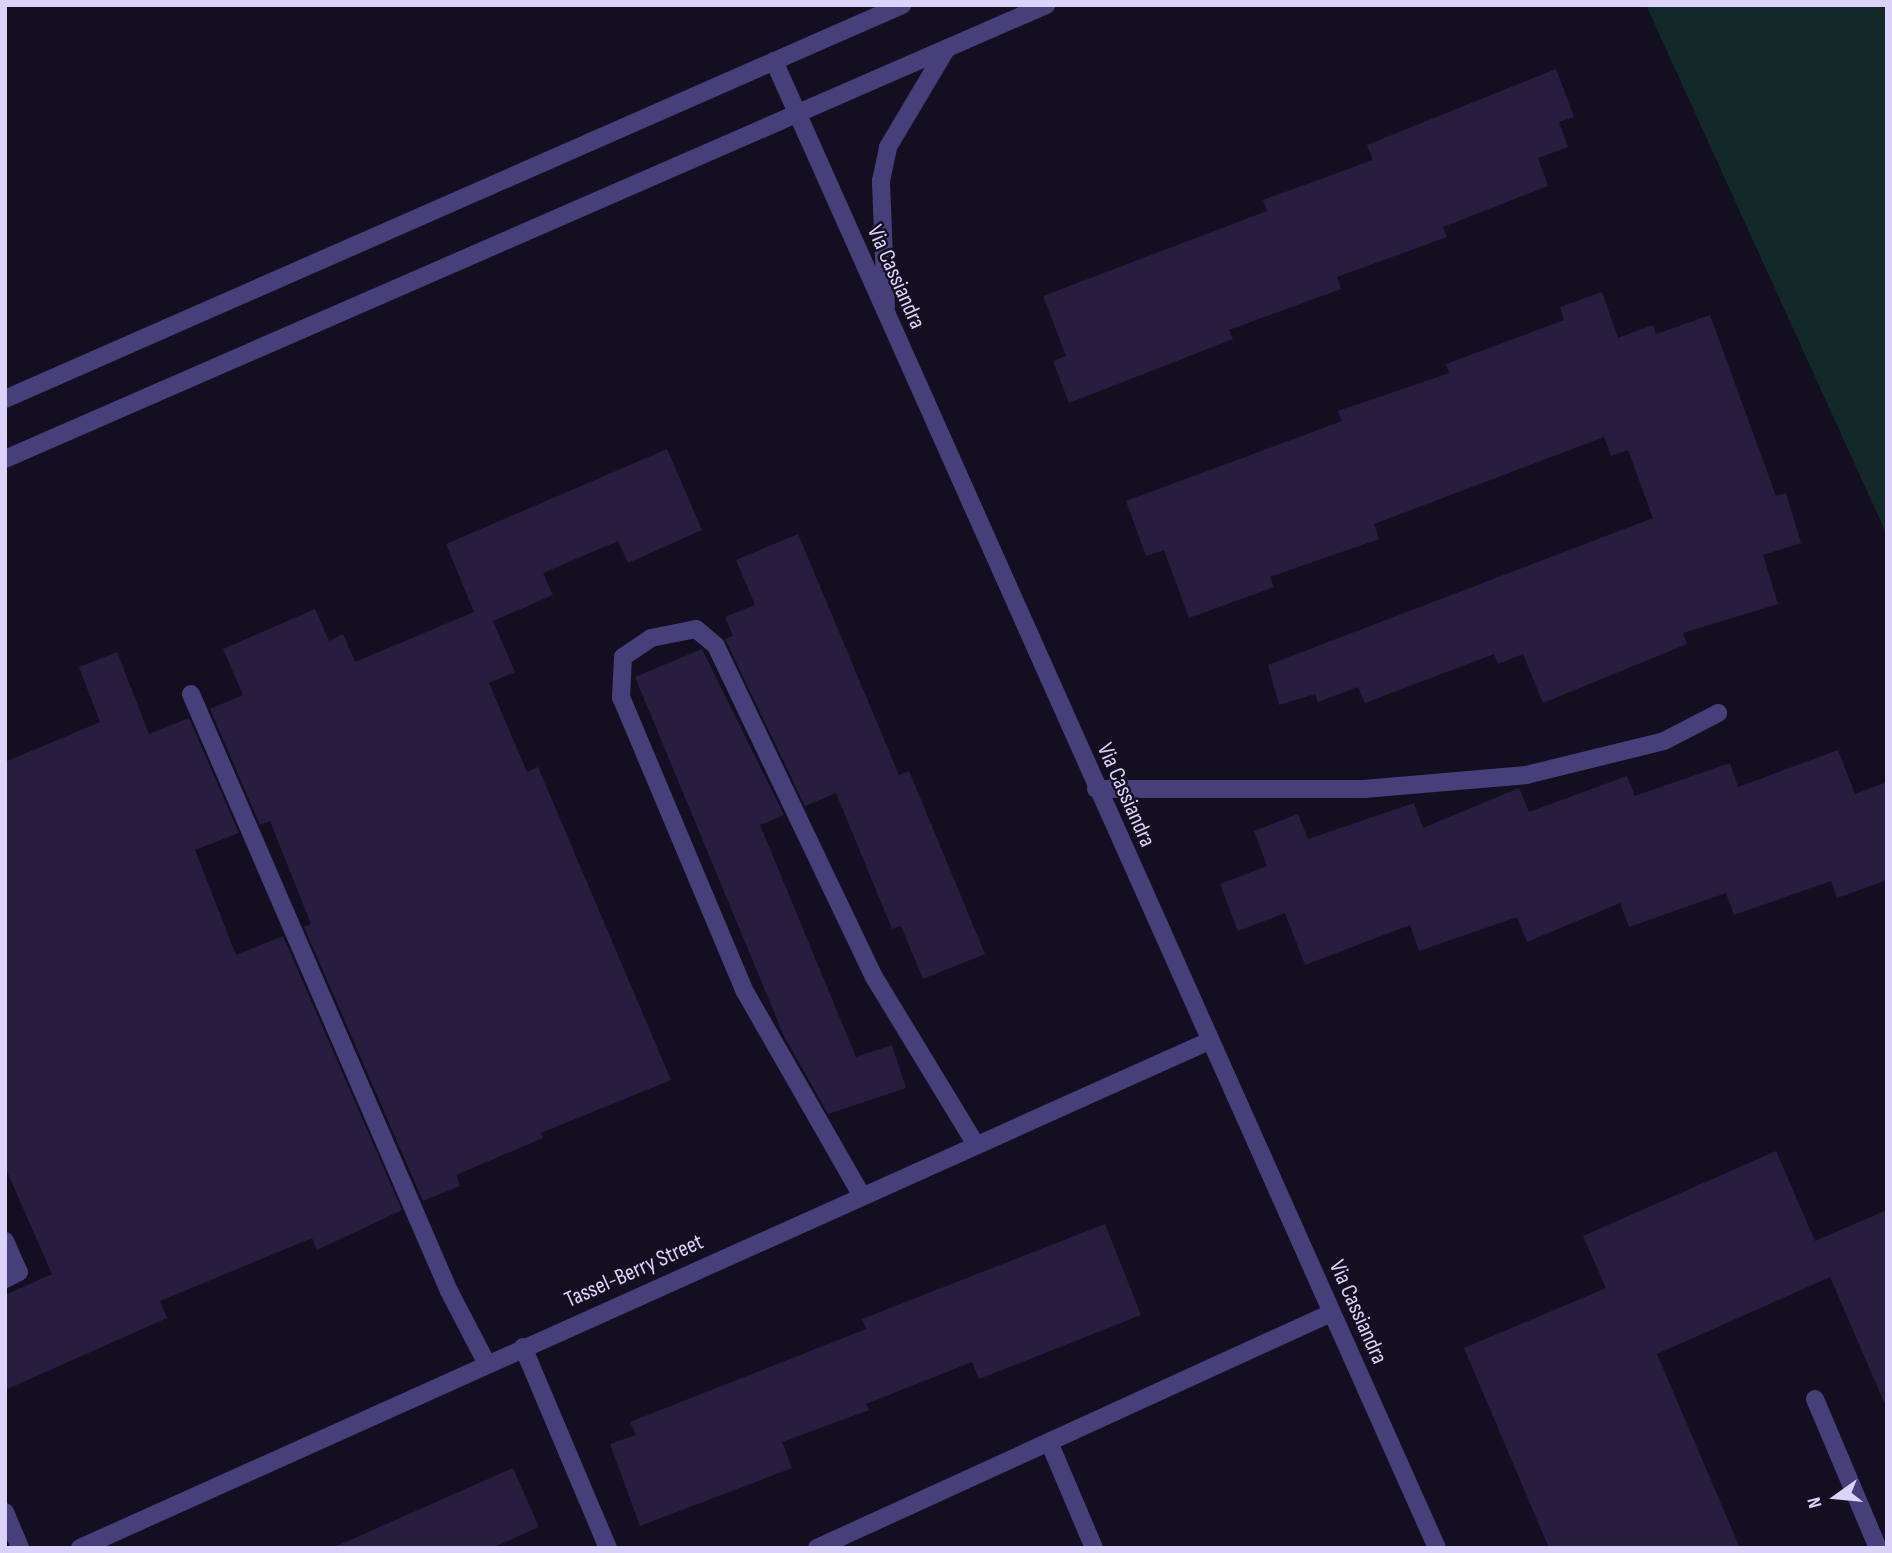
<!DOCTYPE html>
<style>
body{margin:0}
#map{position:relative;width:1892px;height:1553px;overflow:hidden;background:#140f20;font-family:"Sofia Sans Condensed",sans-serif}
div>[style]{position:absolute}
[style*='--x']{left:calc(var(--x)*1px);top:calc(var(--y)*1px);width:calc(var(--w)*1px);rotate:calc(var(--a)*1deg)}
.green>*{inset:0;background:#132829}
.building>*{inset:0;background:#271d3f}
.minor>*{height:18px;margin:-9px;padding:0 9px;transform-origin:9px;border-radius:9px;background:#473f7a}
span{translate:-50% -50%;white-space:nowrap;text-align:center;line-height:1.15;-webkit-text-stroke:5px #140f20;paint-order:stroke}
.street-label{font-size:23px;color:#dbd3fa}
.frame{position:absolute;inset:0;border:7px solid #dbd3fa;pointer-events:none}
.north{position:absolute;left:1801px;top:1462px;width:70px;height:70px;-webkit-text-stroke:5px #140f20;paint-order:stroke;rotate:255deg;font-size:19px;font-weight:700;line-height:28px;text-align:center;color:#dbd3fa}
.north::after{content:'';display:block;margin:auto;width:24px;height:32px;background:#dbd3fa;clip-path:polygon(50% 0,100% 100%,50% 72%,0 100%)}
</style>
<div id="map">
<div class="green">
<div style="clip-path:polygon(1646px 5px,1887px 5px,1887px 535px)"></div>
</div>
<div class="building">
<div style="clip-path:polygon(1556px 69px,1574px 117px,1559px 122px,1568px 147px,1538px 158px,1548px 186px,1443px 227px,1447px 237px,1337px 277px,1341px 289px,1229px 330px,1233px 339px,1069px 403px,1053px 361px,1066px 356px,1043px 296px,1267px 211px,1263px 200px,1373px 160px,1367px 145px)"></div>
<div style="clip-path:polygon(1602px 292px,1618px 338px,1653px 325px,1656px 334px,1710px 315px,1776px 496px,1786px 493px,1801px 543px,1763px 555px,1778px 604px,1683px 633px,1687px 644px,1543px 703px,1523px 654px,1498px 664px,1494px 654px,1365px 703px,1358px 687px,1318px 702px,1315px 694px,1279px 705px,1268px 665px,1653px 518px,1628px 450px,1611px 456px,1604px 437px,1374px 524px,1379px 539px,1270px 577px,1274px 587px,1189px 618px,1164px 550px,1146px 556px,1126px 501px,1342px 421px,1338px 411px,1449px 373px,1446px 364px,1564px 320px,1560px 307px)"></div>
<div style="clip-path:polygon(667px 449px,702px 530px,628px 563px,618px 541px,543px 573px,553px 595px,493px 621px,515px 672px,489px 683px,527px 772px,538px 767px,671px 1080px,541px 1133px,543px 1138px,456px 1175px,460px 1186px,423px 1201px,304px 927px,311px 924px,270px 821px,260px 825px,210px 709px,243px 695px,223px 649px,315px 609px,329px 641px,343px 634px,355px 662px,474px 612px,446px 544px)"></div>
<div style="clip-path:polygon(798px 534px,899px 775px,909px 771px,985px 954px,923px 979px,901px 926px,892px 929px,836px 793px,805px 806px,725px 639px,733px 636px,725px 617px,755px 605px,736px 560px)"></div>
<div style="clip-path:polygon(702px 649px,784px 815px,760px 825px,856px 1057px,892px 1045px,906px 1088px,828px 1114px,784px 1036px,635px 677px)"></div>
<div style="clip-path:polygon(117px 652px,149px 734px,189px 718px,239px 833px,195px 850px,236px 955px,283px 936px,402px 1210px,317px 1250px,312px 1238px,160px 1301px,167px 1318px,5px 1390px,5px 1295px,52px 1274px,5px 1167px,5px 762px,100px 722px,79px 667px)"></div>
<div style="clip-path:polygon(1838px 750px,1855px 794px,1887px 782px,1887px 880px,1837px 898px,1831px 881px,1734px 915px,1726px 893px,1629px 927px,1620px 903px,1527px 942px,1517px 917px,1419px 951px,1410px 925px,1305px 965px,1285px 913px,1238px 931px,1220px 884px,1267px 866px,1254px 831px,1298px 814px,1308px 839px,1414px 803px,1423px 828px,1519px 788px,1529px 812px,1627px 776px,1635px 796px,1730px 763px,1738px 787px)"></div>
<div style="clip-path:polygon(1776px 1151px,1815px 1241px,1887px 1210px,1887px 1409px,1830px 1277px,1657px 1354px,1740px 1548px,1549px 1548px,1464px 1348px,1606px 1288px,1583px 1236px)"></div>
<div style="clip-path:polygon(1105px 1224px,1141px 1315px,979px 1379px,972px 1362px,866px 1404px,869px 1410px,782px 1442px,792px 1468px,640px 1526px,610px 1444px,636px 1435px,630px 1422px,866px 1329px,862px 1319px)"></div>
<div style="clip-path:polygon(513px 1468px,539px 1527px,492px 1548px,332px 1548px)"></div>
</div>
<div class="minor">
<div style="--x:774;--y:61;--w:1628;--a:65.97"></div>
<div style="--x:886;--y:307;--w:126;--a:-92.3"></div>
<div style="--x:881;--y:181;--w:35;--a:-78"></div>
<div style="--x:888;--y:147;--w:115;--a:-59.2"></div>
<div style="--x:5;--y:399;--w:980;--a:-23.71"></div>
<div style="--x:5;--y:459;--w:1136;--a:-23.56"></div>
<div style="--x:191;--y:694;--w:650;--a:66.63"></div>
<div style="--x:449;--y:1291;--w:82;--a:62.5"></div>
<div style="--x:1096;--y:789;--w:268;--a:0"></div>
<div style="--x:1364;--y:789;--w:163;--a:-4.9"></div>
<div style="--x:1526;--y:775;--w:142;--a:-13.8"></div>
<div style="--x:1664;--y:741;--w:61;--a:-27.4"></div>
<div style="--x:862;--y:1196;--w:235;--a:-119.8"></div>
<div style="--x:745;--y:992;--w:320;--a:-112.8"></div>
<div style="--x:621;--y:697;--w:40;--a:-87.1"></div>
<div style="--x:623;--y:657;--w:34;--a:-34"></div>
<div style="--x:651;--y:638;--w:46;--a:-11.3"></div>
<div style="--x:696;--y:629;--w:26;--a:40"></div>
<div style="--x:716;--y:646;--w:367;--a:64.5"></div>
<div style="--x:874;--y:977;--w:197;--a:58.7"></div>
<div style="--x:5;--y:1241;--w:34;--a:66"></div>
<div style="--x:19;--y:1272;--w:16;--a:153"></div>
<div style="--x:523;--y:1347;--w:218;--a:67.1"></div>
<div style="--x:1815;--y:1399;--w:162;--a:67.1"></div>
<div style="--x:1049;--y:1442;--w:115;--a:67"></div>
<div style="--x:5;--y:1512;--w:39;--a:67"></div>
<div style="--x:80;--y:1548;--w:1238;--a:-24.18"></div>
<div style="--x:817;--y:1548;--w:565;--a:-24.57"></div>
</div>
<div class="street-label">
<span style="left:896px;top:277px;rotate:66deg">Via Cassiandra</span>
<span style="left:1126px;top:795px;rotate:66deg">Via Cassiandra</span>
<span style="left:634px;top:1271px;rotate:-24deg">Tassel-Berry Street</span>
<span style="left:1358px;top:1312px;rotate:66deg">Via Cassiandra</span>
</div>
<div class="frame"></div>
<div class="north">N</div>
</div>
